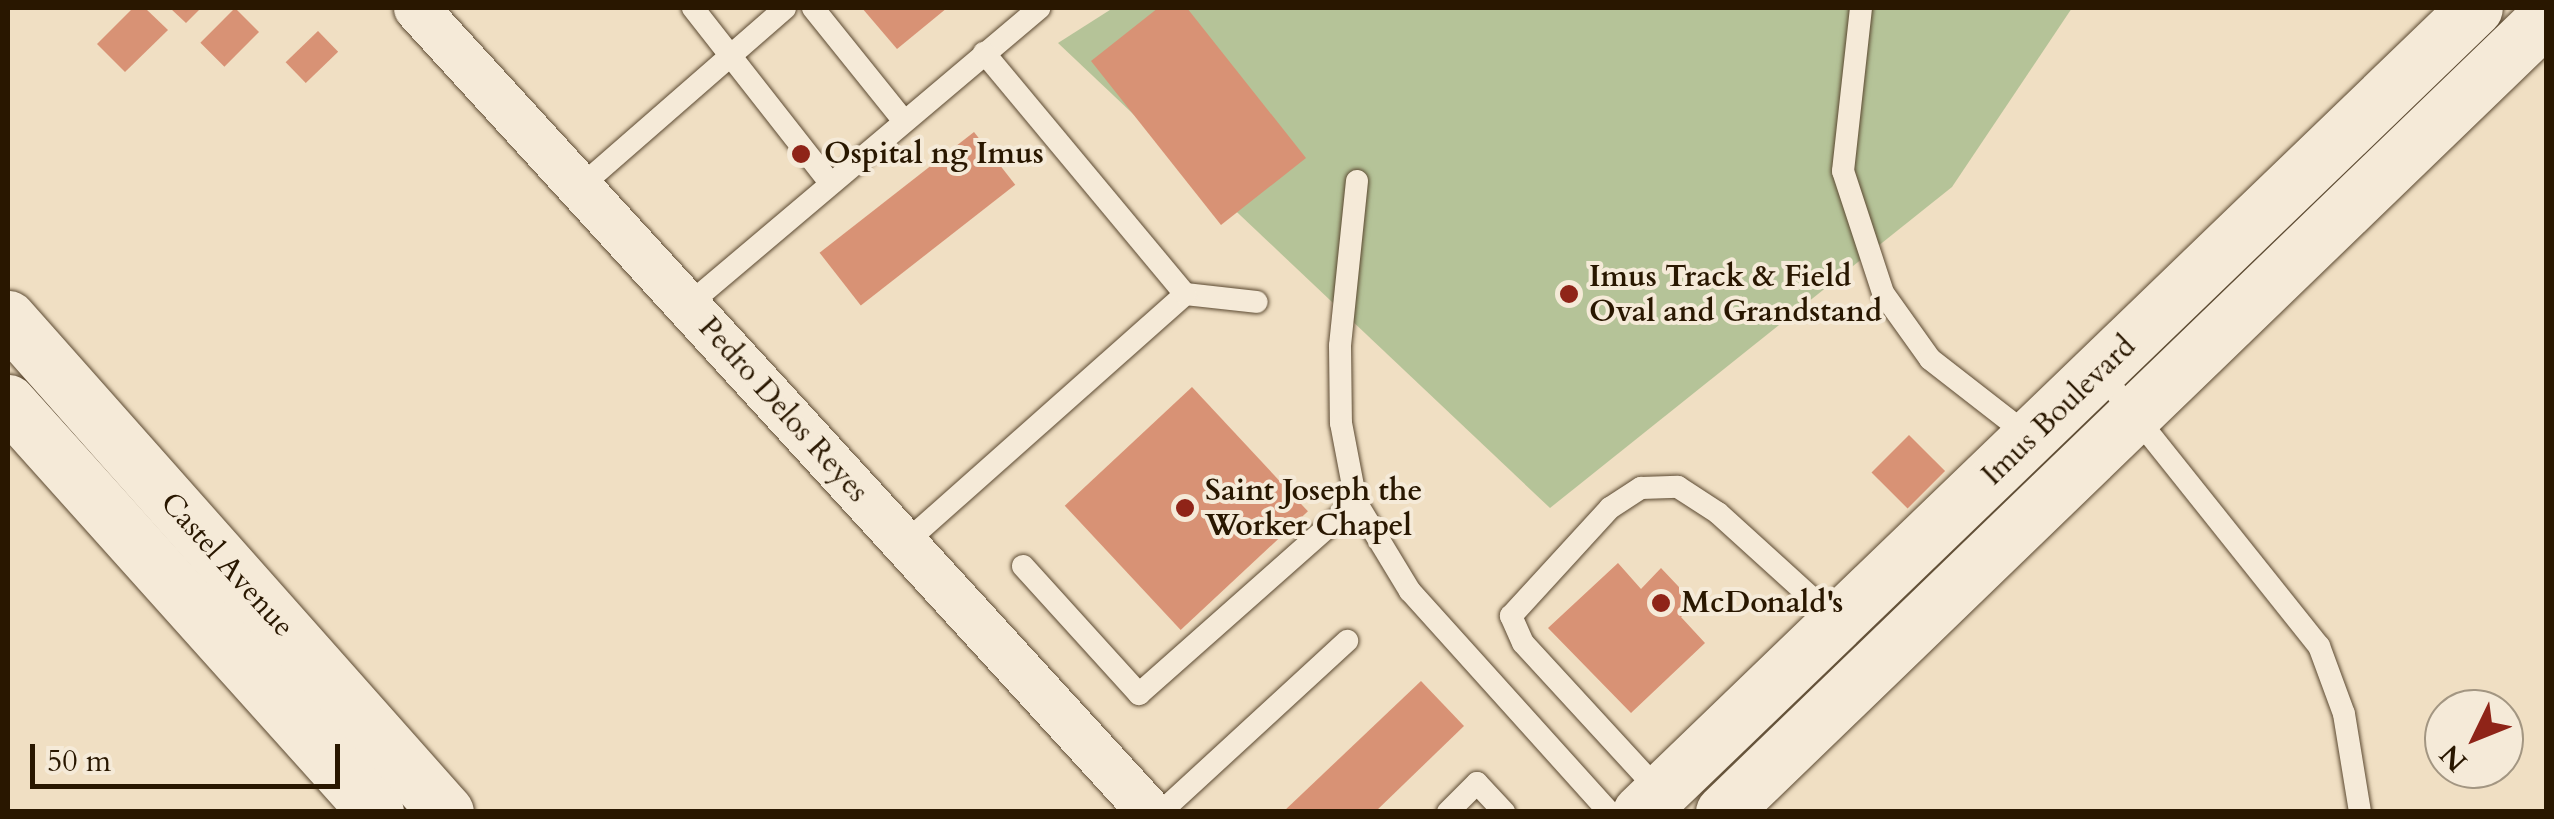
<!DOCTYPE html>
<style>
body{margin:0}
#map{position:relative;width:2554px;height:819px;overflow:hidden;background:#f0dfc3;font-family:Cardo,serif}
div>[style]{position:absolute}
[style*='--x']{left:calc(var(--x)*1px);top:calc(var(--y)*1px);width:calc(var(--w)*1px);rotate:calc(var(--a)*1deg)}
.green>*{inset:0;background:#b5c398}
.building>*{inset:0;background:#d89275;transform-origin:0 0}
.roads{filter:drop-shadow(0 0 2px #5b4931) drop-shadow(0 0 2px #5b4931)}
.lane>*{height:22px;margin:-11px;padding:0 11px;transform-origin:11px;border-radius:11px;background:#f5ead8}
.street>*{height:45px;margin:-22.5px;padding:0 22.5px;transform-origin:22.5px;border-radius:22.5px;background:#f5ead8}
.secondary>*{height:55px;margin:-27.5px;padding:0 27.5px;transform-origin:27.5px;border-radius:27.5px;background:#f5ead8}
.dots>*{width:28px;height:28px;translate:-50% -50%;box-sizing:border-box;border:5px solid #f5ead8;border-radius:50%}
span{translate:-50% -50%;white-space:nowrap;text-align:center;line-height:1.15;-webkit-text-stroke:8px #f5ead8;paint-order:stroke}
.poi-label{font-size:30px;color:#291700;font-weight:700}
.left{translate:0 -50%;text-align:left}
.street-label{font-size:30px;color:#291700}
.frame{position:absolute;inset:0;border:10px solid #291700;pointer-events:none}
.north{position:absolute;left:2424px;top:689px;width:100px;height:100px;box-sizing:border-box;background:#f5ead8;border:2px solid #a39682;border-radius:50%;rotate:227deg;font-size:28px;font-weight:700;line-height:40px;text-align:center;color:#291700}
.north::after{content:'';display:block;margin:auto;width:35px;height:45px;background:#8f2418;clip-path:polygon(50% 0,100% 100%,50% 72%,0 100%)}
.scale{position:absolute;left:30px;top:744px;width:310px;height:45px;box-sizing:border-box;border:5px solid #291700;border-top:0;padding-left:12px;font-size:30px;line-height:35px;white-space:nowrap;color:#291700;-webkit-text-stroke:8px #f5ead8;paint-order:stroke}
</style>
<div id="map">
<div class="green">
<div style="clip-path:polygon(1113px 8px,2072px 8px,1952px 187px,1550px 508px,1058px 43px)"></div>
</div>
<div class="building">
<div style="clip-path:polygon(133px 8px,145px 8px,168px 30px,125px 72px,97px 44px)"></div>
<div style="clip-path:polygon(170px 8px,201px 8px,186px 23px)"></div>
<div style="left:235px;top:8px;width:34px;height:49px;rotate:45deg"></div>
<div style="clip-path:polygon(862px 8px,947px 8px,897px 49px)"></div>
<div style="clip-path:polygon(1158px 8px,1187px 8px,1306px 158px,1221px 225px,1091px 61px)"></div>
<div style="left:318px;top:31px;width:29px;height:45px;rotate:46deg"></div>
<div style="left:974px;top:132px;width:67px;height:196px;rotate:52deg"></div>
<div style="left:1192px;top:387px;width:170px;height:174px;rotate:47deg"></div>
<div style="left:1909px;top:435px;width:51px;height:53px;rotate:45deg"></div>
<div style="clip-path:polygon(1618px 563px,1641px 589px,1661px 568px,1695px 604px,1681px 617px,1705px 643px,1631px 713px,1548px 628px)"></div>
<div style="clip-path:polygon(1421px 681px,1464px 726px,1375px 812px,1283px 812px)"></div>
</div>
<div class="roads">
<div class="lane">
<div style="--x:693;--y:8;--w:222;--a:51.9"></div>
<div style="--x:813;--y:8;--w:145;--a:51.2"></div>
<div style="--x:1861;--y:8;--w:164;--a:96.3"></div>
<div style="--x:1843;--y:171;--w:128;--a:71.8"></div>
<div style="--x:1883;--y:293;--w:81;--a:54.5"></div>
<div style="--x:1930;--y:359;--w:125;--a:37.9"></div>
<div style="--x:1357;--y:181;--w:166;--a:95.9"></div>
<div style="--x:1340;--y:346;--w:77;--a:89.3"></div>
<div style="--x:1341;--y:423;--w:80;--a:79.2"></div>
<div style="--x:1356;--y:502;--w:104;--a:58.8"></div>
<div style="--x:1410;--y:591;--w:297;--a:48"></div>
<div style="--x:580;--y:187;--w:272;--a:-41.1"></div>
<div style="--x:1185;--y:294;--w:72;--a:6.3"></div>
<div style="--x:688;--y:305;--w:460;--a:-40.2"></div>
<div style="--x:2100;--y:372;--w:351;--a:51.4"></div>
<div style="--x:2319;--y:646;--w:72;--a:69.8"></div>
<div style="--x:2344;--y:714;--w:99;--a:80.7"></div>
<div style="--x:905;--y:543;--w:375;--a:-41.6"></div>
<div style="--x:1185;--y:294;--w:314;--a:-129.8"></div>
<div style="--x:1023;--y:566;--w:173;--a:47.8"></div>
<div style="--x:1139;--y:694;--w:290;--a:-41.5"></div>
<div style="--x:1660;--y:792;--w:202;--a:-132.6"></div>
<div style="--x:1523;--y:643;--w:30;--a:-114"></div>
<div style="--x:1511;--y:616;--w:147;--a:-47.5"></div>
<div style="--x:1610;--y:508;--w:37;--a:-33"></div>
<div style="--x:1641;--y:488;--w:37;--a:-2"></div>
<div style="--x:1678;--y:487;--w:48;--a:33"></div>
<div style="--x:1718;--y:513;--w:159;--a:42.2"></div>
<div style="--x:1161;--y:812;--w:253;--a:-42.6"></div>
<div style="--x:1448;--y:812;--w:41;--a:-45"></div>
<div style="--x:1477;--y:783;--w:40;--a:47"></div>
</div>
<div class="street">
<div style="--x:416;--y:8;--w:1089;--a:47.61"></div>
</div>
<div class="secondary">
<div style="--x:8;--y:318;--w:660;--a:48.44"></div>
<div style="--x:8;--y:402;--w:551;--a:48.09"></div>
<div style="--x:1640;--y:812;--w:1159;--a:-43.92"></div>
<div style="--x:1723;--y:812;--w:1144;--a:-44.01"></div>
</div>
</div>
<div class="dots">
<div style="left:801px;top:154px;background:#8f2418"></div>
<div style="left:1569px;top:294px;background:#8f2418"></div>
<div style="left:1185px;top:508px;background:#8f2418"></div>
<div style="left:1661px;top:603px;background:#8f2418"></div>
</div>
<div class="poi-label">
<span class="left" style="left:824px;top:154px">Ospital ng Imus</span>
<span class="left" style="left:1589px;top:294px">Imus Track &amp; Field<br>Oval and Grandstand</span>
<span class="left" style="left:1205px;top:508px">Saint Joseph the<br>Worker Chapel</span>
<span class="left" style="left:1681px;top:603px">McDonald's</span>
</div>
<div class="street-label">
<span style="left:783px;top:410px;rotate:48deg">Pedro Delos Reyes</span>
<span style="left:2059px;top:411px;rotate:-44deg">Imus Boulevard</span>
<span style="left:227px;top:565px;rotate:48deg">Castel Avenue</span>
</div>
<div class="frame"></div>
<div class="north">N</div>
<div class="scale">50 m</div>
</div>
